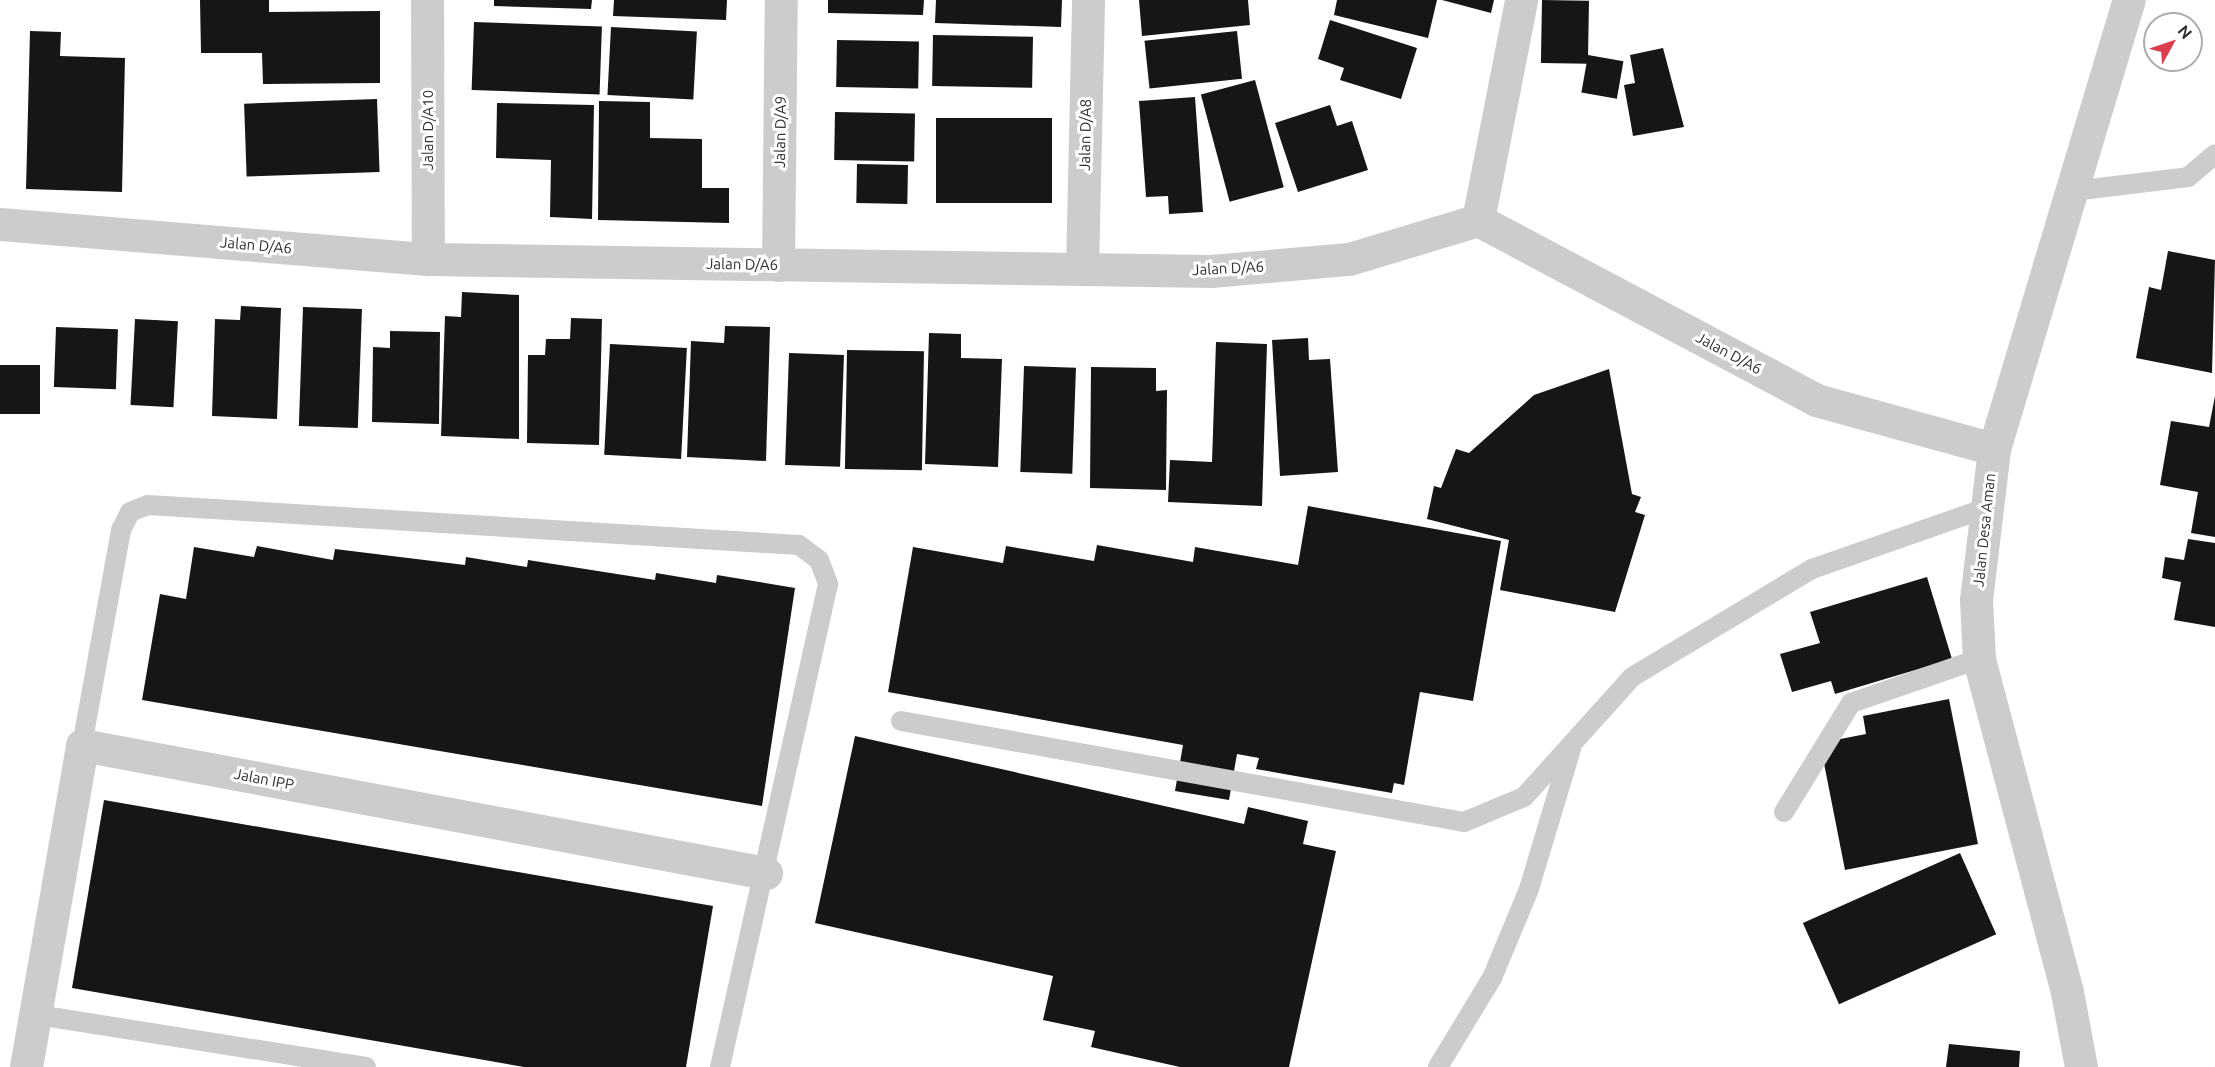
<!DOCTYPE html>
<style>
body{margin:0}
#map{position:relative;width:2215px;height:1067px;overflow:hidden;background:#fff;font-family:Ubuntu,sans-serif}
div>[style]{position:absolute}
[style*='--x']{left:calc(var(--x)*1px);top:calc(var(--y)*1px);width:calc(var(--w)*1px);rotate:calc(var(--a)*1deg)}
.building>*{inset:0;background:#161616;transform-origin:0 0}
.service>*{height:20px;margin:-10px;padding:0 10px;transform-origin:10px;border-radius:10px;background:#ccc}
.minor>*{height:33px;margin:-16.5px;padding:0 16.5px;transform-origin:16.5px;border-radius:16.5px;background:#ccc}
.tertiary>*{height:33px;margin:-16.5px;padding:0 16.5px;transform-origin:16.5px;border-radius:16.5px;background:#ccc}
span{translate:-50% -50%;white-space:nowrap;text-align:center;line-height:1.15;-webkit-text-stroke:6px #fff;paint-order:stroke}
.street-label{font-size:15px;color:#2f2f2f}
.north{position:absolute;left:2143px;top:12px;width:60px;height:60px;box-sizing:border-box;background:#fff;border:2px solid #acacac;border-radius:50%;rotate:50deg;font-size:16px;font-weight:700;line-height:24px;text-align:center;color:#2f2f2f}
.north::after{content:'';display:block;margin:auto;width:21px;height:27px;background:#db3d4d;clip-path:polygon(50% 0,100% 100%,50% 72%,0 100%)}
</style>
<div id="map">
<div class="building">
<div style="clip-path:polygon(200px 0,269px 0,269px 12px,380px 11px,380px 83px,263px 84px,262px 53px,201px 53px)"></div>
<div style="clip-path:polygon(494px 0,592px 0,591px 9px,494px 6px)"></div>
<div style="clip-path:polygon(614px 0,727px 0,726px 20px,613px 16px)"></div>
<div style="clip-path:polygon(828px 0,924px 0,923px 15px,828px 13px)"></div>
<div style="clip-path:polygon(936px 0,1062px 0,1061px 27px,935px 23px)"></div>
<div style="clip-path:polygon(1139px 0,1248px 0,1250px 25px,1142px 36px)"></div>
<div style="clip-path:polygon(1337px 0,1437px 0,1428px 38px,1334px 15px)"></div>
<div style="clip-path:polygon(1442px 0,1494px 0,1491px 13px)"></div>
<div style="left:1542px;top:0;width:47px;height:63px;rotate:1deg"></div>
<div style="clip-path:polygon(1330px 20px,1417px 48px,1401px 99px,1340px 80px,1344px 68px,1318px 59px)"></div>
<div style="left:474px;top:22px;width:128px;height:68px;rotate:2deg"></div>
<div style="left:611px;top:27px;width:86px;height:68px;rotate:3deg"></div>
<div style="clip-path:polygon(30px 31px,61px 32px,60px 56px,125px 58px,122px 192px,26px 189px)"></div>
<div style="left:1237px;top:31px;width:48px;height:93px;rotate:84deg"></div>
<div style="left:933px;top:35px;width:100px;height:51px;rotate:1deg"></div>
<div style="left:837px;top:40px;width:82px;height:47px;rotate:1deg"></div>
<div style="clip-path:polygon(1663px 48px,1684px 127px,1633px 136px,1624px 85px,1635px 83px,1630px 55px)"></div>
<div style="left:1588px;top:55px;width:36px;height:38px;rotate:10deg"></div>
<div style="left:1255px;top:80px;width:111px;height:56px;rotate:75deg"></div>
<div style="clip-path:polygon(1195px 97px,1203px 212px,1169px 214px,1168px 196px,1146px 197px,1139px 101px)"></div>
<div style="left:377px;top:99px;width:73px;height:133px;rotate:88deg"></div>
<div style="clip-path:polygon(599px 101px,650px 102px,650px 138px,702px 139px,702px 188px,729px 188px,729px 223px,598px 220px)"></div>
<div style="clip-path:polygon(497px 103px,594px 105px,592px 219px,550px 217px,551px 160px,496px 158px)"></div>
<div style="clip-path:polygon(1330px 105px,1337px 126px,1352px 121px,1368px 170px,1298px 192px,1275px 123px)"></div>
<div style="left:835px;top:112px;width:80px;height:48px;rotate:1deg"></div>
<div style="left:936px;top:118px;width:116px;height:85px"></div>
<div style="left:857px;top:164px;width:51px;height:39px;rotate:1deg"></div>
<div style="clip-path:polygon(2168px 251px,2215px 260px,2212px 373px,2136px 358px,2149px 287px,2161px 290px)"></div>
<div style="clip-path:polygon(462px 292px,519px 295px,519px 439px,441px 436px,445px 316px,461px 317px)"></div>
<div style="clip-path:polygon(241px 306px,281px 308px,277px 419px,212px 416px,215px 319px,240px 320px)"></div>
<div style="left:303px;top:307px;width:59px;height:119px;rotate:2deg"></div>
<div style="clip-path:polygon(571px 318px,602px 319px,599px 445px,527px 443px,528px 355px,545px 355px,546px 339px,570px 339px)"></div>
<div style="left:135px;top:319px;width:43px;height:86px;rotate:3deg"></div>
<div style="clip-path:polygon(725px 326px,770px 327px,766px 461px,687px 457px,691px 341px,724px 343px)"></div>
<div style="left:56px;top:327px;width:62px;height:60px;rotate:2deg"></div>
<div style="clip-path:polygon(390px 331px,440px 332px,439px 424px,372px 422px,373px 347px,390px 348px)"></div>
<div style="clip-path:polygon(929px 333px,961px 334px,961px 358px,1002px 359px,998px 467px,925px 464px)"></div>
<div style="clip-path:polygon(1308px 338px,1309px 360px,1330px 359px,1338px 472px,1280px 476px,1272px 340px)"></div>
<div style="clip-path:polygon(1216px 342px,1267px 344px,1262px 506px,1168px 502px,1170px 460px,1212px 462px)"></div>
<div style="left:610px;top:344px;width:77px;height:111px;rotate:3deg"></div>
<div style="left:847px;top:350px;width:77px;height:119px;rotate:1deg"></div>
<div style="left:789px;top:353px;width:55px;height:112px;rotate:2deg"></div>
<div style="left:0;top:365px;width:40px;height:49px"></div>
<div style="left:1024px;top:366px;width:52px;height:106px;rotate:2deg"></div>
<div style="clip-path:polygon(1091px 367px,1156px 368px,1156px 391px,1167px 390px,1166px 490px,1090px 488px)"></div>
<div style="clip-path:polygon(1609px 369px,1632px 494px,1641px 497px,1635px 512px,1645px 515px,1615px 612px,1500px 590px,1509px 540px,1427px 519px,1434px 486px,1441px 488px,1456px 449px,1469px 453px,1534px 395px)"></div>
<div style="clip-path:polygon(2215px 396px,2215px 537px,2191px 533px,2198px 492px,2160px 485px,2171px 421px,2209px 427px)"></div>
<div style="clip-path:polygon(1308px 506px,1501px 541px,1473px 701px,1420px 692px,1404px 785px,1394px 783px,1392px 793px,1256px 769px,1259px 758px,1237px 754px,1229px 800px,1175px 791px,1183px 745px,888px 692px,913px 547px,1003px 563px,1006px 546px,1094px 561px,1097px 545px,1193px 562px,1195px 547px,1298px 565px)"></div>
<div style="clip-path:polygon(2188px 539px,2215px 543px,2215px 627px,2174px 620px,2181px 582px,2162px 578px,2165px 557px,2184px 560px)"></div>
<div style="clip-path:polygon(257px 546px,333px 560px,335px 549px,465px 565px,466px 557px,527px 567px,528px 560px,655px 580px,656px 573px,716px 583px,717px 575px,795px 588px,762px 806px,142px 700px,160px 594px,186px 599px,194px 547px,254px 557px)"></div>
<div style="clip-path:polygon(1927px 577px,1952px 659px,1835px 694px,1831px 681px,1792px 692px,1780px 654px,1820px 643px,1810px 612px)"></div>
<div style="clip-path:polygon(1949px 699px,1978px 844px,1845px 870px,1820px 743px,1866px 734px,1863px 716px)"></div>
<div style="clip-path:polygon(855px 736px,1244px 824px,1248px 807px,1308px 821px,1303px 844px,1336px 851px,1289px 1067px,1180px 1067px,1091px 1047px,1095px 1031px,1043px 1020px,1053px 976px,815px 923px)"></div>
<div style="clip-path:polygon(104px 800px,713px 906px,686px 1067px,524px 1067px,72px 988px)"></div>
<div style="left:1960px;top:853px;width:89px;height:172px;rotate:66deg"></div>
<div style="clip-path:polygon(1949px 1044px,2020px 1051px,2019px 1067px,1946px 1067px)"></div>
</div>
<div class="service">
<div style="--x:2073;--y:191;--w:116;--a:-6.9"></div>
<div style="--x:2188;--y:177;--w:35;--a:-40"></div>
<div style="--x:901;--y:721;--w:572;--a:10.17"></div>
<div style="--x:1464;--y:822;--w:65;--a:-22.6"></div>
<div style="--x:1524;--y:797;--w:161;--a:-48"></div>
<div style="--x:1632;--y:677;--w:210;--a:-31"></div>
<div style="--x:1812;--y:569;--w:181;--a:-19.3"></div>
<div style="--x:82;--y:745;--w:219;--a:-79.7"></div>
<div style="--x:121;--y:530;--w:20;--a:-63"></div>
<div style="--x:130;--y:512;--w:19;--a:-21"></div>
<div style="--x:148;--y:505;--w:652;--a:3.52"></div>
<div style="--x:799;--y:545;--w:25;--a:37"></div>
<div style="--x:819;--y:560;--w:26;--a:69"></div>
<div style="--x:828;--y:584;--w:495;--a:102.6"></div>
<div style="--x:1784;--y:812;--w:128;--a:-58.4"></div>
<div style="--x:1851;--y:703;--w:135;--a:-19"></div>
<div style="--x:38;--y:1015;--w:332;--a:9"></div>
<div style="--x:1438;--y:1067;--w:104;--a:-58.8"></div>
<div style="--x:1492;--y:978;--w:96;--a:-67.4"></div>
<div style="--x:1529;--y:889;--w:146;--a:-73.3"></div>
</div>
<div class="minor">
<div style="--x:427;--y:0;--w:259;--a:89.8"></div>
<div style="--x:1478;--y:220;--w:224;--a:-78.9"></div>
<div style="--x:0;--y:224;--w:429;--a:4.7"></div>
<div style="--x:428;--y:259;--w:783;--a:0.88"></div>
<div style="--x:1211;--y:271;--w:139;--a:-5"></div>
<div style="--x:1349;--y:259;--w:135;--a:-16.8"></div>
<div style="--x:1478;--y:220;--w:383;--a:28"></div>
<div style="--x:1816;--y:400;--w:185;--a:15.4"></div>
<div style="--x:778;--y:265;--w:265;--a:-89.4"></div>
<div style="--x:1082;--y:269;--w:269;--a:-88.7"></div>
<div style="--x:26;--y:1067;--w:327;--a:-80.1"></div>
<div style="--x:82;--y:745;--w:696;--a:10.6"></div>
</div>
<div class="tertiary">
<div style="--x:2081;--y:1067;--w:76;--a:-100.6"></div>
<div style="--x:2067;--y:992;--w:344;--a:-104.8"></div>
<div style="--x:1979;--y:659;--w:59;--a:-92.9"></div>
<div style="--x:1976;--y:600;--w:152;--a:-83.2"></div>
<div style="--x:1994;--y:449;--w:469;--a:-73.3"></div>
</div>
<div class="street-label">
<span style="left:428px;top:130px;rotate:-90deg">Jalan D/A10</span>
<span style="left:780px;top:132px;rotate:-89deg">Jalan D/A9</span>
<span style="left:1085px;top:135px;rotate:-89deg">Jalan D/A8</span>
<span style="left:256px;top:245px;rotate:5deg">Jalan D/A6</span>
<span style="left:742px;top:264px;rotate:1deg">Jalan D/A6</span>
<span style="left:1228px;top:268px;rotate:-3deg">Jalan D/A6</span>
<span style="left:1729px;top:353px;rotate:28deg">Jalan D/A6</span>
<span style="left:1984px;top:530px;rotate:-84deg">Jalan Desa Aman</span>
<span style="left:264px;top:779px;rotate:11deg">Jalan IPP</span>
</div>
<div class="north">N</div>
</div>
